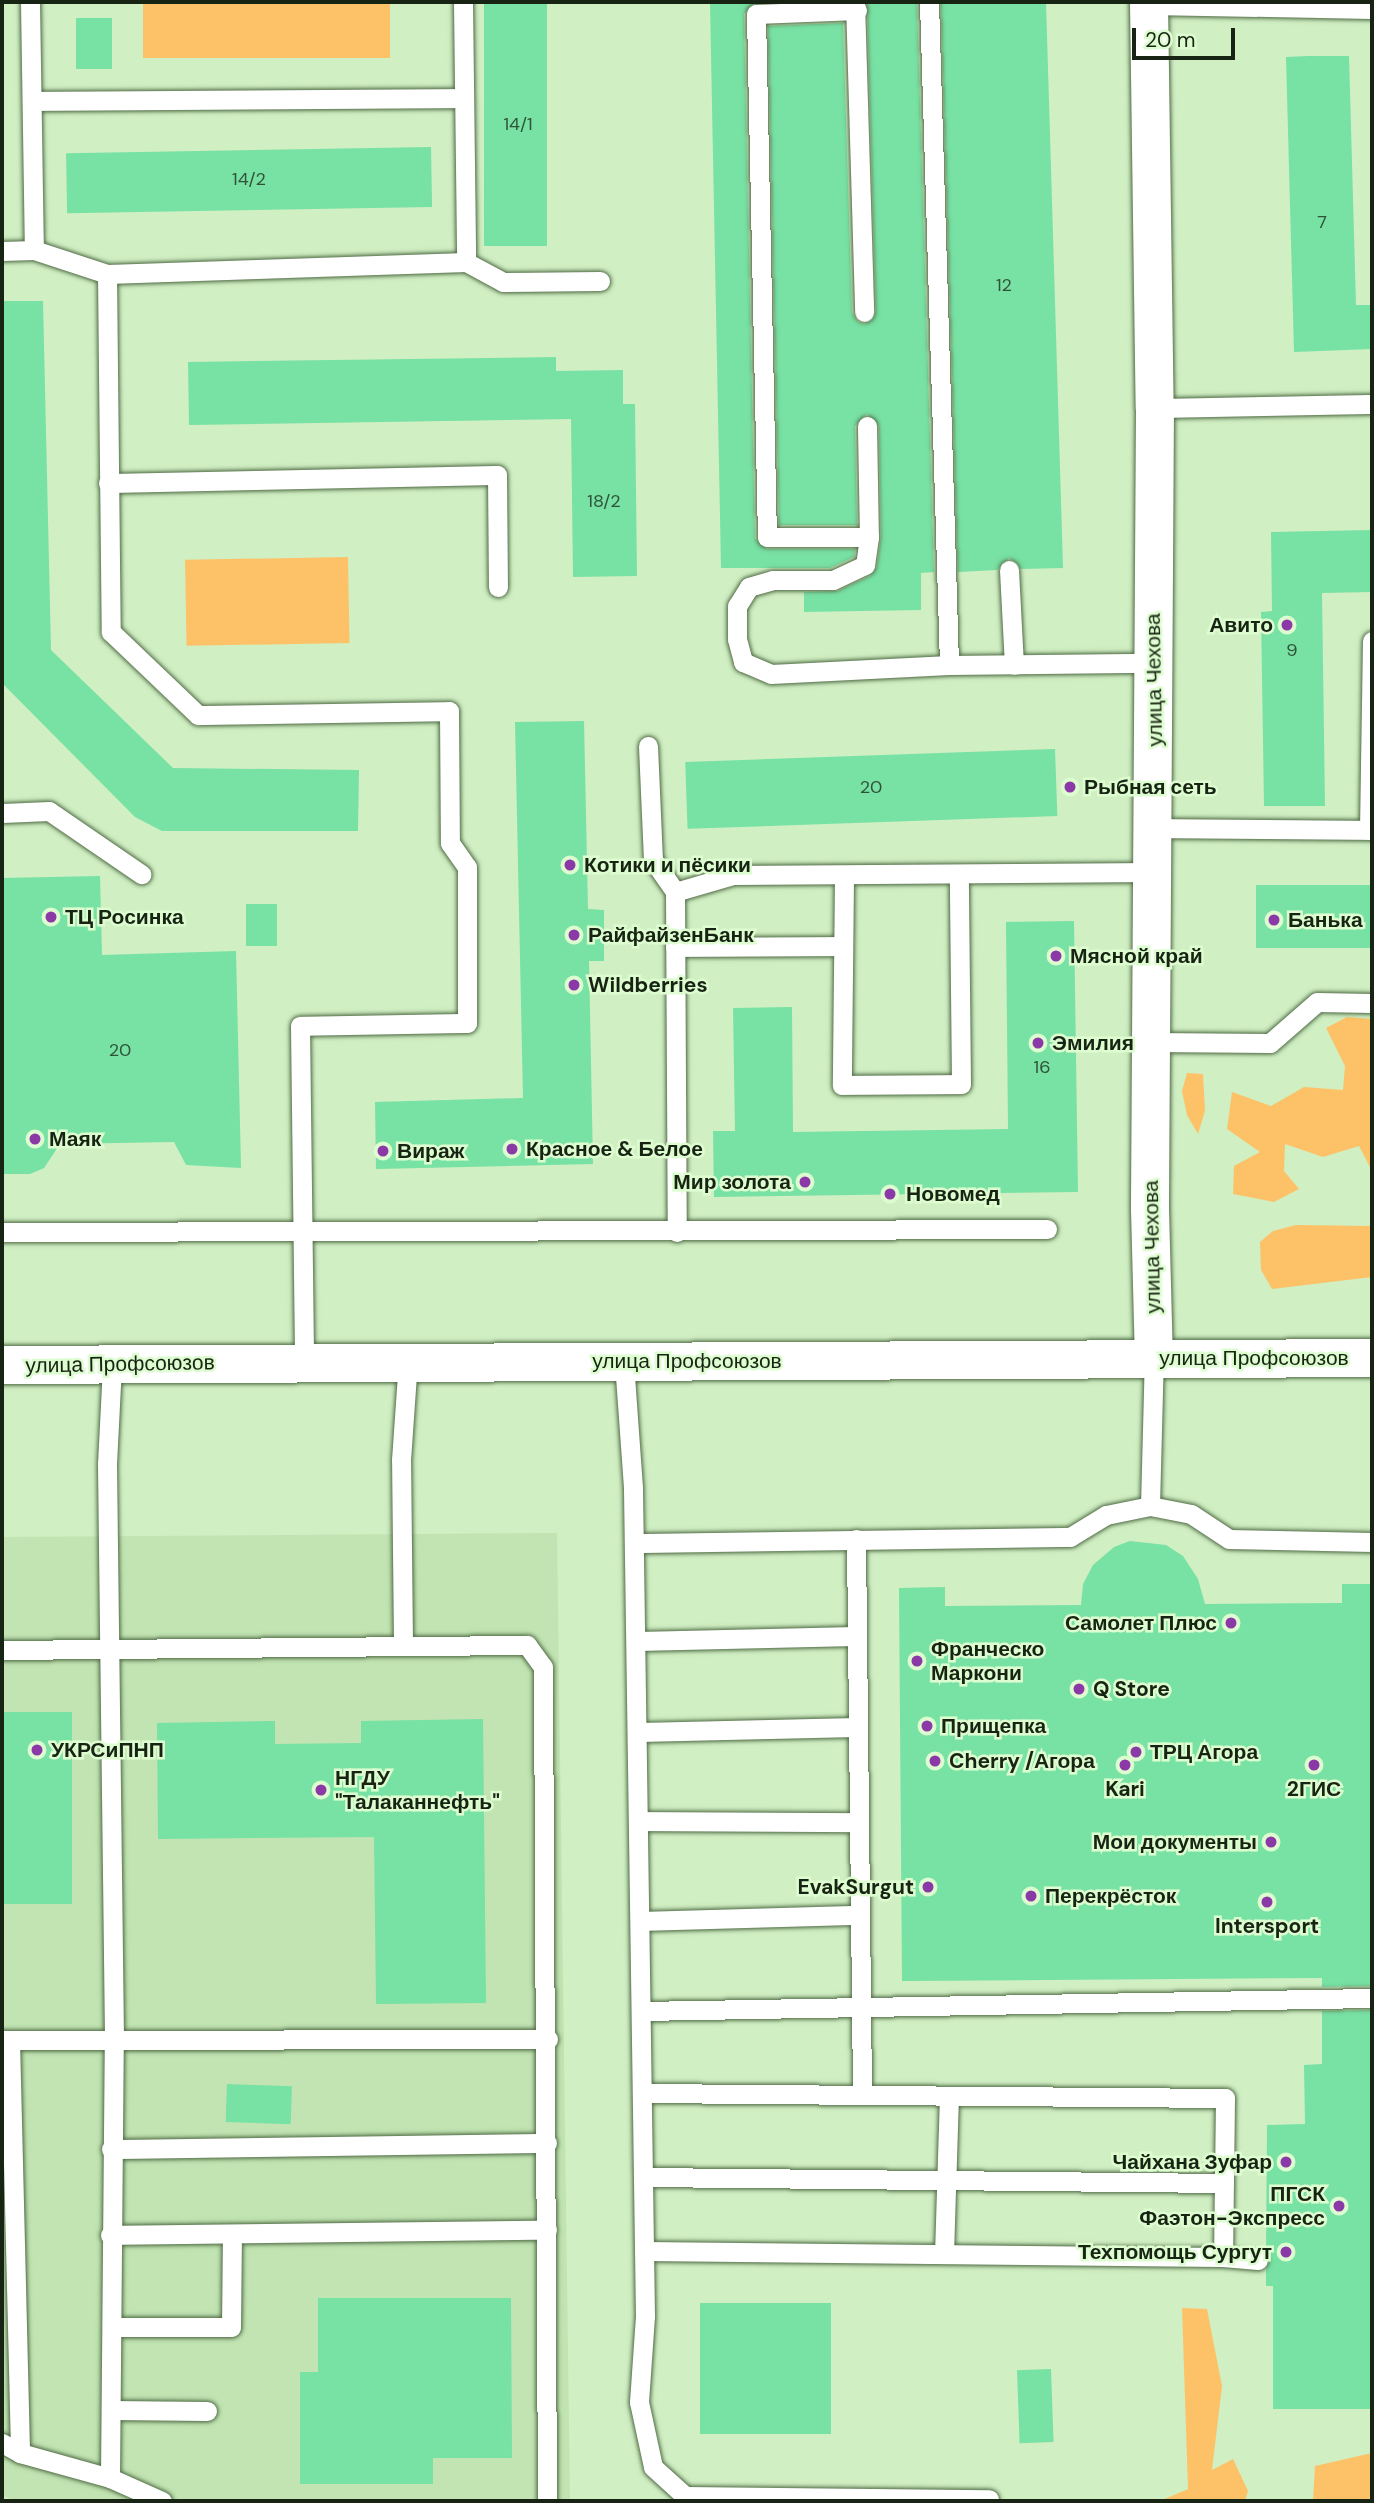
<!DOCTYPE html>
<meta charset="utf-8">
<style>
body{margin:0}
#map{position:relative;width:1374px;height:2503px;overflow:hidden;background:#d0efc3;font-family:"DM Sans",sans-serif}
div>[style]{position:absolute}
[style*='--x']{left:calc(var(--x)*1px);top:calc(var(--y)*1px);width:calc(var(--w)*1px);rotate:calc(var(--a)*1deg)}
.built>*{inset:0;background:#c1e4b2}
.green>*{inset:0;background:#fdc267;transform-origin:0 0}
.building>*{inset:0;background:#78e1a4;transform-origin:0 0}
.roads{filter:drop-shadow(0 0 2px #506b45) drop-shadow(0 0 2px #506b45)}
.lane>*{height:19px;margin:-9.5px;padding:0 9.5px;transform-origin:9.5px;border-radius:9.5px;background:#fff}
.street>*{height:38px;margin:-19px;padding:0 19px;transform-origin:19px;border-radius:19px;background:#fff}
.secondary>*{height:38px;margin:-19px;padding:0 19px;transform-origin:19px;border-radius:19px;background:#fff}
.dots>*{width:19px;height:19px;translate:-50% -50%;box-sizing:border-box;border:4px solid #ddfdd0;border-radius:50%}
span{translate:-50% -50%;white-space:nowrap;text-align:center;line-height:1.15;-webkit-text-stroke:5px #ddfdd0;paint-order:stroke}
.number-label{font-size:18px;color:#305337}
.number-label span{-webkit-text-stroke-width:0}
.poi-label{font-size:21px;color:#182413;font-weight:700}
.right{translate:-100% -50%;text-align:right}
.left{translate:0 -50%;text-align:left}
.street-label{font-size:21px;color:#182413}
.frame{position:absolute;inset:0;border:4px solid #182413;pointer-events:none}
.scale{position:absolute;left:1132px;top:28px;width:103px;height:32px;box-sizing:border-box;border:4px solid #182413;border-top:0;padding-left:9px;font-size:21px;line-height:24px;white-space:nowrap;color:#182413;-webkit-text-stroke:5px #ddfdd0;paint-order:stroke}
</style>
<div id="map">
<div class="built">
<div style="clip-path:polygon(557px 1533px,570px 2501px,17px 2501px,2px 2496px,2px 1537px)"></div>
</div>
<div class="green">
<div style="left:143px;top:2px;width:247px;height:56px"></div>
<div style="left:348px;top:557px;width:86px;height:163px;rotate:89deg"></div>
<div style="clip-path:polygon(1347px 1017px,1372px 1019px,1372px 1171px,1359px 1146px,1323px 1157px,1285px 1144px,1284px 1171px,1299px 1189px,1274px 1202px,1233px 1194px,1234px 1166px,1260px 1152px,1227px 1129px,1232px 1092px,1271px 1106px,1304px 1087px,1343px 1090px,1345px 1066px,1326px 1028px)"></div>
<div style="clip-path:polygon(1187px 1073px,1203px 1074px,1205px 1111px,1198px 1134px,1187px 1115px,1182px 1091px)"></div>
<div style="clip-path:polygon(1296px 1225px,1372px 1226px,1372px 1277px,1272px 1289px,1261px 1270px,1260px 1242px,1273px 1231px)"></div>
<div style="clip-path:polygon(1182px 2308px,1207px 2309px,1222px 2386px,1212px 2470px,1233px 2459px,1248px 2491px,1245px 2501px,1160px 2501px,1188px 2489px)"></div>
<div style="clip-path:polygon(1372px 2453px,1372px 2501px,1313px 2501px,1315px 2466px)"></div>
</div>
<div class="building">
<div style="left:484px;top:2px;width:63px;height:244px"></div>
<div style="clip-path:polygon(710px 2px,756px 2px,744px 14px,755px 538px,767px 549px,855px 549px,854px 557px,830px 568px,721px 568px)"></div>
<div style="clip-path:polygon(867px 2px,917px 2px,934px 572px,921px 573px,921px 610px,804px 612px,804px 592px,838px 591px,870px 576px,877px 567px,881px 537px,879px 426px,867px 414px,855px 426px,857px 525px,779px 525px,768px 26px,843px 23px,852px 312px,858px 322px,865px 324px,876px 312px)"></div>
<div style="clip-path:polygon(941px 2px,1046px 2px,1063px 568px,1021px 569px,1009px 558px,997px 570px,958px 572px)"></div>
<div style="left:76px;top:18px;width:36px;height:51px"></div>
<div style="clip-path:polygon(1308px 56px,1349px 56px,1356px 305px,1372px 305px,1372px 349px,1294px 352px,1286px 57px)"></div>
<div style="left:431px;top:147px;width:60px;height:365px;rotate:89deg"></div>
<div style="clip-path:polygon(2px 301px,43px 301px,51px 650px,173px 768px,359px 770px,358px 831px,162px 831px,135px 817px,2px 683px)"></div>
<div style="clip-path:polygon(556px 357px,556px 371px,623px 370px,623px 404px,635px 404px,637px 576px,573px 577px,571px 419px,189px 425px,188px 362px)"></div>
<div style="clip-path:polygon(1372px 530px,1372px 592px,1322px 593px,1325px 806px,1264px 806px,1261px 612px,1272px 611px,1271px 532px)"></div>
<div style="clip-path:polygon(584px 721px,588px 909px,604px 910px,604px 961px,589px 961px,593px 1164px,376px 1169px,375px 1102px,523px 1098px,515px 722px)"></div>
<div style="left:1055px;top:749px;width:67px;height:370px;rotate:88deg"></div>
<div style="clip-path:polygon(100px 876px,102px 955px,236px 951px,241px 1168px,186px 1165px,174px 1142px,60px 1144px,44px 1168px,30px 1174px,2px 1174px,2px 878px)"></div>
<div style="left:1372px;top:885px;width:63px;height:116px;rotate:90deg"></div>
<div style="left:246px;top:904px;width:31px;height:42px"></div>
<div style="clip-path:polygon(1074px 921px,1078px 1192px,714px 1197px,713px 1131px,735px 1131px,733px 1008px,792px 1007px,793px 1132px,1008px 1129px,1006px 922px)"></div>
<div style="clip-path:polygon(1130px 1541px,1166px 1545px,1183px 1556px,1198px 1579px,1205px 1604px,1342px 1603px,1342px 1584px,1372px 1584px,1372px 1986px,1322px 1987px,1322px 1978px,902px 1981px,899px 1588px,945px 1587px,945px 1606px,1081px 1605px,1083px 1584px,1093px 1565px,1114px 1547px)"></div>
<div style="left:2px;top:1712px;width:70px;height:192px"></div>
<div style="clip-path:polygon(483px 1719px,486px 2003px,376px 2004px,374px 1837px,158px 1839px,157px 1723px,275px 1721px,275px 1744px,361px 1743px,361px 1721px)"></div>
<div style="clip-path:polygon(1372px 2010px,1372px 2409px,1273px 2409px,1273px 2286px,1266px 2286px,1266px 2269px,1270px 2260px,1266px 2251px,1267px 2125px,1305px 2124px,1304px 2065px,1322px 2064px,1322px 2011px)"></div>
<div style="left:227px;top:2084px;width:65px;height:38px;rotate:2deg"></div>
<div style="clip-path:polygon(318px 2298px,511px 2298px,512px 2458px,433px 2458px,433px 2484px,300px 2484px,300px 2372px,318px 2372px)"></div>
<div style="left:700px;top:2303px;width:131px;height:131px"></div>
<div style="left:1051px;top:2369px;width:73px;height:34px;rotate:88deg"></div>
</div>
<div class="roads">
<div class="lane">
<div style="--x:30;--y:2;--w:248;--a:89.1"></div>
<div style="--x:463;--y:2;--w:260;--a:89.3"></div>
<div style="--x:855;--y:2;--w:310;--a:88.3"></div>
<div style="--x:929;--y:2;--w:663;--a:88.27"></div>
<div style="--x:1149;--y:5;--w:223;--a:1"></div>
<div style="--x:857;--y:10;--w:101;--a:177.7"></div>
<div style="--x:756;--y:14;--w:523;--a:88.8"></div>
<div style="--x:767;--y:537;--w:102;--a:0"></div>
<div style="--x:32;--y:101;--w:432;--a:-0.4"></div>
<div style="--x:2;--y:251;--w:32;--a:-2"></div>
<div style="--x:34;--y:250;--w:77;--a:18.2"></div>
<div style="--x:107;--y:274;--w:359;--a:-1.9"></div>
<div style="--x:466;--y:262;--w:42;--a:28.4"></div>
<div style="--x:503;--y:282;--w:97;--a:-0.6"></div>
<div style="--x:107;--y:274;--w:358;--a:89.4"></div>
<div style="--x:111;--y:632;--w:120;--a:43.7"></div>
<div style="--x:198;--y:715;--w:251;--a:-0.9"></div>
<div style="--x:449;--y:711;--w:132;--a:89.6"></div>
<div style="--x:450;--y:843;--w:29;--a:55"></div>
<div style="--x:467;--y:867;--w:156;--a:90"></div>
<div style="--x:467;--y:1023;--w:167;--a:179"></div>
<div style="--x:300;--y:1026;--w:336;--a:89.3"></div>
<div style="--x:1155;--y:408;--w:217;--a:-1.1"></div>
<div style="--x:867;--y:426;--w:111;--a:89"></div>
<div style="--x:869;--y:537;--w:28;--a:98"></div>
<div style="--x:865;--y:565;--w:35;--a:155"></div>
<div style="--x:833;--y:580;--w:60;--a:180"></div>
<div style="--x:773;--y:580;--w:25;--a:164"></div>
<div style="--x:749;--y:587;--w:22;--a:122"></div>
<div style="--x:737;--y:606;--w:33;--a:90"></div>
<div style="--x:737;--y:639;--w:24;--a:75"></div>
<div style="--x:743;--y:662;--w:30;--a:23"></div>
<div style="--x:771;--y:674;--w:178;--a:-2.9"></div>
<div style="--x:949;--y:665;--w:204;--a:-0.6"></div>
<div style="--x:108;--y:483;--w:389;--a:-1.2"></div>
<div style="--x:497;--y:475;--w:112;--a:89.5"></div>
<div style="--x:1009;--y:570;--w:95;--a:87"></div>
<div style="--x:648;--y:746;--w:114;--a:87.5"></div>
<div style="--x:653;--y:860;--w:39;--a:55"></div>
<div style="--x:675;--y:892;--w:340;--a:89.7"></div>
<div style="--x:2;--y:813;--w:47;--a:-2.4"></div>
<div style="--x:49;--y:811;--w:112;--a:34.4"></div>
<div style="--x:1155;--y:828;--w:217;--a:0.5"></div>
<div style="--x:1369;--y:830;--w:189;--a:-89.1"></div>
<div style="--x:844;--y:877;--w:208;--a:90.6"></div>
<div style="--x:842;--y:1085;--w:119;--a:-0.5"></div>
<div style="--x:961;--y:1084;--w:208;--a:-90.6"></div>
<div style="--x:675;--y:892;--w:60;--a:-16.3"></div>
<div style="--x:733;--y:875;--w:422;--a:-0.4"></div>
<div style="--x:675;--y:947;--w:168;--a:-0.3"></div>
<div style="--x:1151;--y:1042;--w:119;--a:0.5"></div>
<div style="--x:1270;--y:1043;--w:62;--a:-41.1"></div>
<div style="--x:1317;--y:1002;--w:55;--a:1"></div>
<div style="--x:2;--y:1232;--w:1045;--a:-0.16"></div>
<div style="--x:624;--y:1362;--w:127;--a:85.9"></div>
<div style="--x:633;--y:1489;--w:827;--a:89.17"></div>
<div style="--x:645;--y:2316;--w:86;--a:94"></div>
<div style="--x:639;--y:2402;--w:66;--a:77.8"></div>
<div style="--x:653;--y:2467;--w:43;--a:42.2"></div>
<div style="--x:685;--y:2496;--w:304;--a:0.6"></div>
<div style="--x:1150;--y:1506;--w:148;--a:-88.5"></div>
<div style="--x:856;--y:1539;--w:556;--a:89.38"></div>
<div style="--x:634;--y:1543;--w:436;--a:-0.8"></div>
<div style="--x:1070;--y:1537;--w:42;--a:-31.4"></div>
<div style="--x:1106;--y:1515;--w:45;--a:-11.6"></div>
<div style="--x:1150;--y:1506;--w:42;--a:11"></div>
<div style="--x:1191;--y:1514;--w:45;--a:33.3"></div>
<div style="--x:1229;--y:1539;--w:143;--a:1.2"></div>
<div style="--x:636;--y:1641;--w:221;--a:-1.3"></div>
<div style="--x:403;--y:1644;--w:184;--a:-90.6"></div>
<div style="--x:401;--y:1460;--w:99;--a:-86"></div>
<div style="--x:2;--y:1650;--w:525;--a:-0.55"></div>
<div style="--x:527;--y:1645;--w:27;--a:54"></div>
<div style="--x:543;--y:1667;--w:834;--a:89.73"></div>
<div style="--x:637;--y:1732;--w:221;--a:-1.3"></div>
<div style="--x:638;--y:1821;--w:221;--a:0.3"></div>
<div style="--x:640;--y:1921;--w:220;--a:-1.6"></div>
<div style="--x:641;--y:2011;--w:731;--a:-1.02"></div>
<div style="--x:2;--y:2040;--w:546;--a:-0.1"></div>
<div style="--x:10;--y:2040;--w:413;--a:88.6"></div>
<div style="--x:642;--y:2093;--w:583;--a:0.49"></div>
<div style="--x:1225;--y:2098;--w:159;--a:90.7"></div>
<div style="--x:1223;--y:2257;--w:579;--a:-179.41"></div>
<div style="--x:111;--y:2149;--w:436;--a:-0.8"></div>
<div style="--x:643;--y:2177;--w:581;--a:0.59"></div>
<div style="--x:110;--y:2235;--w:437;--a:-0.7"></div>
<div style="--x:944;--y:2254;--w:158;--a:-88.2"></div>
<div style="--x:1223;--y:2257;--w:35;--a:5"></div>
<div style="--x:112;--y:2327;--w:119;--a:0"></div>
<div style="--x:231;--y:2327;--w:93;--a:-89.4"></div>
<div style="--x:111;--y:2410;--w:96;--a:0.6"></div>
<div style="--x:2;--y:2443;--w:21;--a:29"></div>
<div style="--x:20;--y:2453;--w:93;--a:15.5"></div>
<div style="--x:110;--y:2478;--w:57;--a:23.9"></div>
<div style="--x:110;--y:2478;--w:441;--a:-89.5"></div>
<div style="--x:114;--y:2037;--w:573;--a:-90.7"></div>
<div style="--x:107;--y:1464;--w:100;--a:-87.1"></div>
</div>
<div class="street">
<div style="--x:1149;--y:2;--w:406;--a:89.2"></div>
<div style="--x:1155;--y:408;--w:801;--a:90.36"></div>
<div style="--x:1150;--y:1209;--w:149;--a:88.5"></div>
</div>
<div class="secondary">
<div style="--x:2;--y:1365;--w:1370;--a:-0.29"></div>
</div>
</div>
<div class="dots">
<div style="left:1287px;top:625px;background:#8c39a8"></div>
<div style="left:1070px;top:787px;background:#8c39a8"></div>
<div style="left:570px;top:865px;background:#8c39a8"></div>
<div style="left:51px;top:917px;background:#8c39a8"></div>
<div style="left:1274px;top:920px;background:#8c39a8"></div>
<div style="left:574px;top:935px;background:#8c39a8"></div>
<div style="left:1056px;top:956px;background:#8c39a8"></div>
<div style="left:574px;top:985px;background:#8c39a8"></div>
<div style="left:1038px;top:1043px;background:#8c39a8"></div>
<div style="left:35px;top:1139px;background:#8c39a8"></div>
<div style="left:512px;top:1149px;background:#8c39a8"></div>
<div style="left:383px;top:1151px;background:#8c39a8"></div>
<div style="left:805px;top:1182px;background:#8c39a8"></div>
<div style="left:890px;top:1194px;background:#8c39a8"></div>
<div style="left:1231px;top:1623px;background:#8c39a8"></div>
<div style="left:917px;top:1661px;background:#8c39a8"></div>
<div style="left:1079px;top:1689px;background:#8c39a8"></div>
<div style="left:927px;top:1726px;background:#8c39a8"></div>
<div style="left:37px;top:1750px;background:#8c39a8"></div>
<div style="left:1136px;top:1752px;background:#8c39a8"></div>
<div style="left:935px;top:1761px;background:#8c39a8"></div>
<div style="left:1125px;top:1765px;background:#8c39a8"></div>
<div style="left:1314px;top:1765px;background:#8c39a8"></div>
<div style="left:321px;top:1790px;background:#8c39a8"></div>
<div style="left:1271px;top:1842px;background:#8c39a8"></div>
<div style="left:928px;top:1887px;background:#8c39a8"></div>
<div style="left:1031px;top:1896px;background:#8c39a8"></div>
<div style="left:1267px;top:1902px;background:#8c39a8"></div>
<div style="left:1286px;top:2162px;background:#8c39a8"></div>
<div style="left:1339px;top:2206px;background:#8c39a8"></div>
<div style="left:1286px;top:2252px;background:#8c39a8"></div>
</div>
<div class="number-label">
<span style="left:518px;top:124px">14/1</span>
<span style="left:249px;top:179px">14/2</span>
<span style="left:1322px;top:222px">7</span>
<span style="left:1004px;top:285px">12</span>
<span style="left:604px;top:501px">18/2</span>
<span style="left:1292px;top:650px">9</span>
<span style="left:871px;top:787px">20</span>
<span style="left:120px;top:1050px">20</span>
<span style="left:1042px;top:1067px">16</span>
</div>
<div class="poi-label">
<span class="right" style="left:1273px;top:625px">Авито</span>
<span class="left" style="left:1084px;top:787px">Рыбная сеть</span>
<span class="left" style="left:584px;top:865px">Котики и пёсики</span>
<span class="left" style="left:65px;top:917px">ТЦ Росинка</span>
<span class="left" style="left:1288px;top:920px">Банька</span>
<span class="left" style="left:588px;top:935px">РайфайзенБанк</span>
<span class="left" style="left:1070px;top:956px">Мясной край</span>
<span class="left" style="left:588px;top:985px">Wildberries</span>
<span class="left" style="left:1052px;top:1043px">Эмилия</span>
<span class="left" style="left:49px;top:1139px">Маяк</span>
<span class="left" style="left:526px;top:1149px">Красное &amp; Белое</span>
<span class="left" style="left:397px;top:1151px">Вираж</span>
<span class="right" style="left:791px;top:1182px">Мир золота</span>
<span class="left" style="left:906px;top:1194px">Новомед</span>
<span class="right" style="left:1217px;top:1623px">Самолет Плюс</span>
<span class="left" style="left:931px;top:1661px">Франческо<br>Маркони</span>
<span class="left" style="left:1093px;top:1689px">Q Store</span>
<span class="left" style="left:941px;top:1726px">Прищепка</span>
<span class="left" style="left:51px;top:1750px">УКРСиПНП</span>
<span class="left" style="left:1150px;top:1752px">ТРЦ Агора</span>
<span class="left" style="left:949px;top:1761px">Cherry /Агора</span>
<span class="left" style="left:335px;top:1790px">НГДУ<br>"Талаканнефть"</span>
<span style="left:1125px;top:1789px">Kari</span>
<span style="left:1314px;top:1789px">2ГИС</span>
<span class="right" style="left:1257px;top:1842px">Мои документы</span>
<span class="right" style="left:914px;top:1887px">EvakSurgut</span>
<span class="left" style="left:1045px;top:1896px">Перекрёсток</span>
<span style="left:1267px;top:1926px">Intersport</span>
<span class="right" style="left:1272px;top:2162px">Чайхана Зуфар</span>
<span class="right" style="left:1325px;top:2206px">ПГСК<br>Фаэтон-Экспресс</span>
<span class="right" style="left:1272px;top:2252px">Техпомощь Сургут</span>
</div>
<div class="street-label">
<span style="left:1154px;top:680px;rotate:-91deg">улица Чехова</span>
<span style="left:1152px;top:1247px;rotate:-91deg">улица Чехова</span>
<span style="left:1254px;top:1358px">улица Профсоюзов</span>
<span style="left:687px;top:1361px">улица Профсоюзов</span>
<span style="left:120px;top:1364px;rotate:-1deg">улица Профсоюзов</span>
</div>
<div class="frame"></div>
<div class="scale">20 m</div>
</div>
